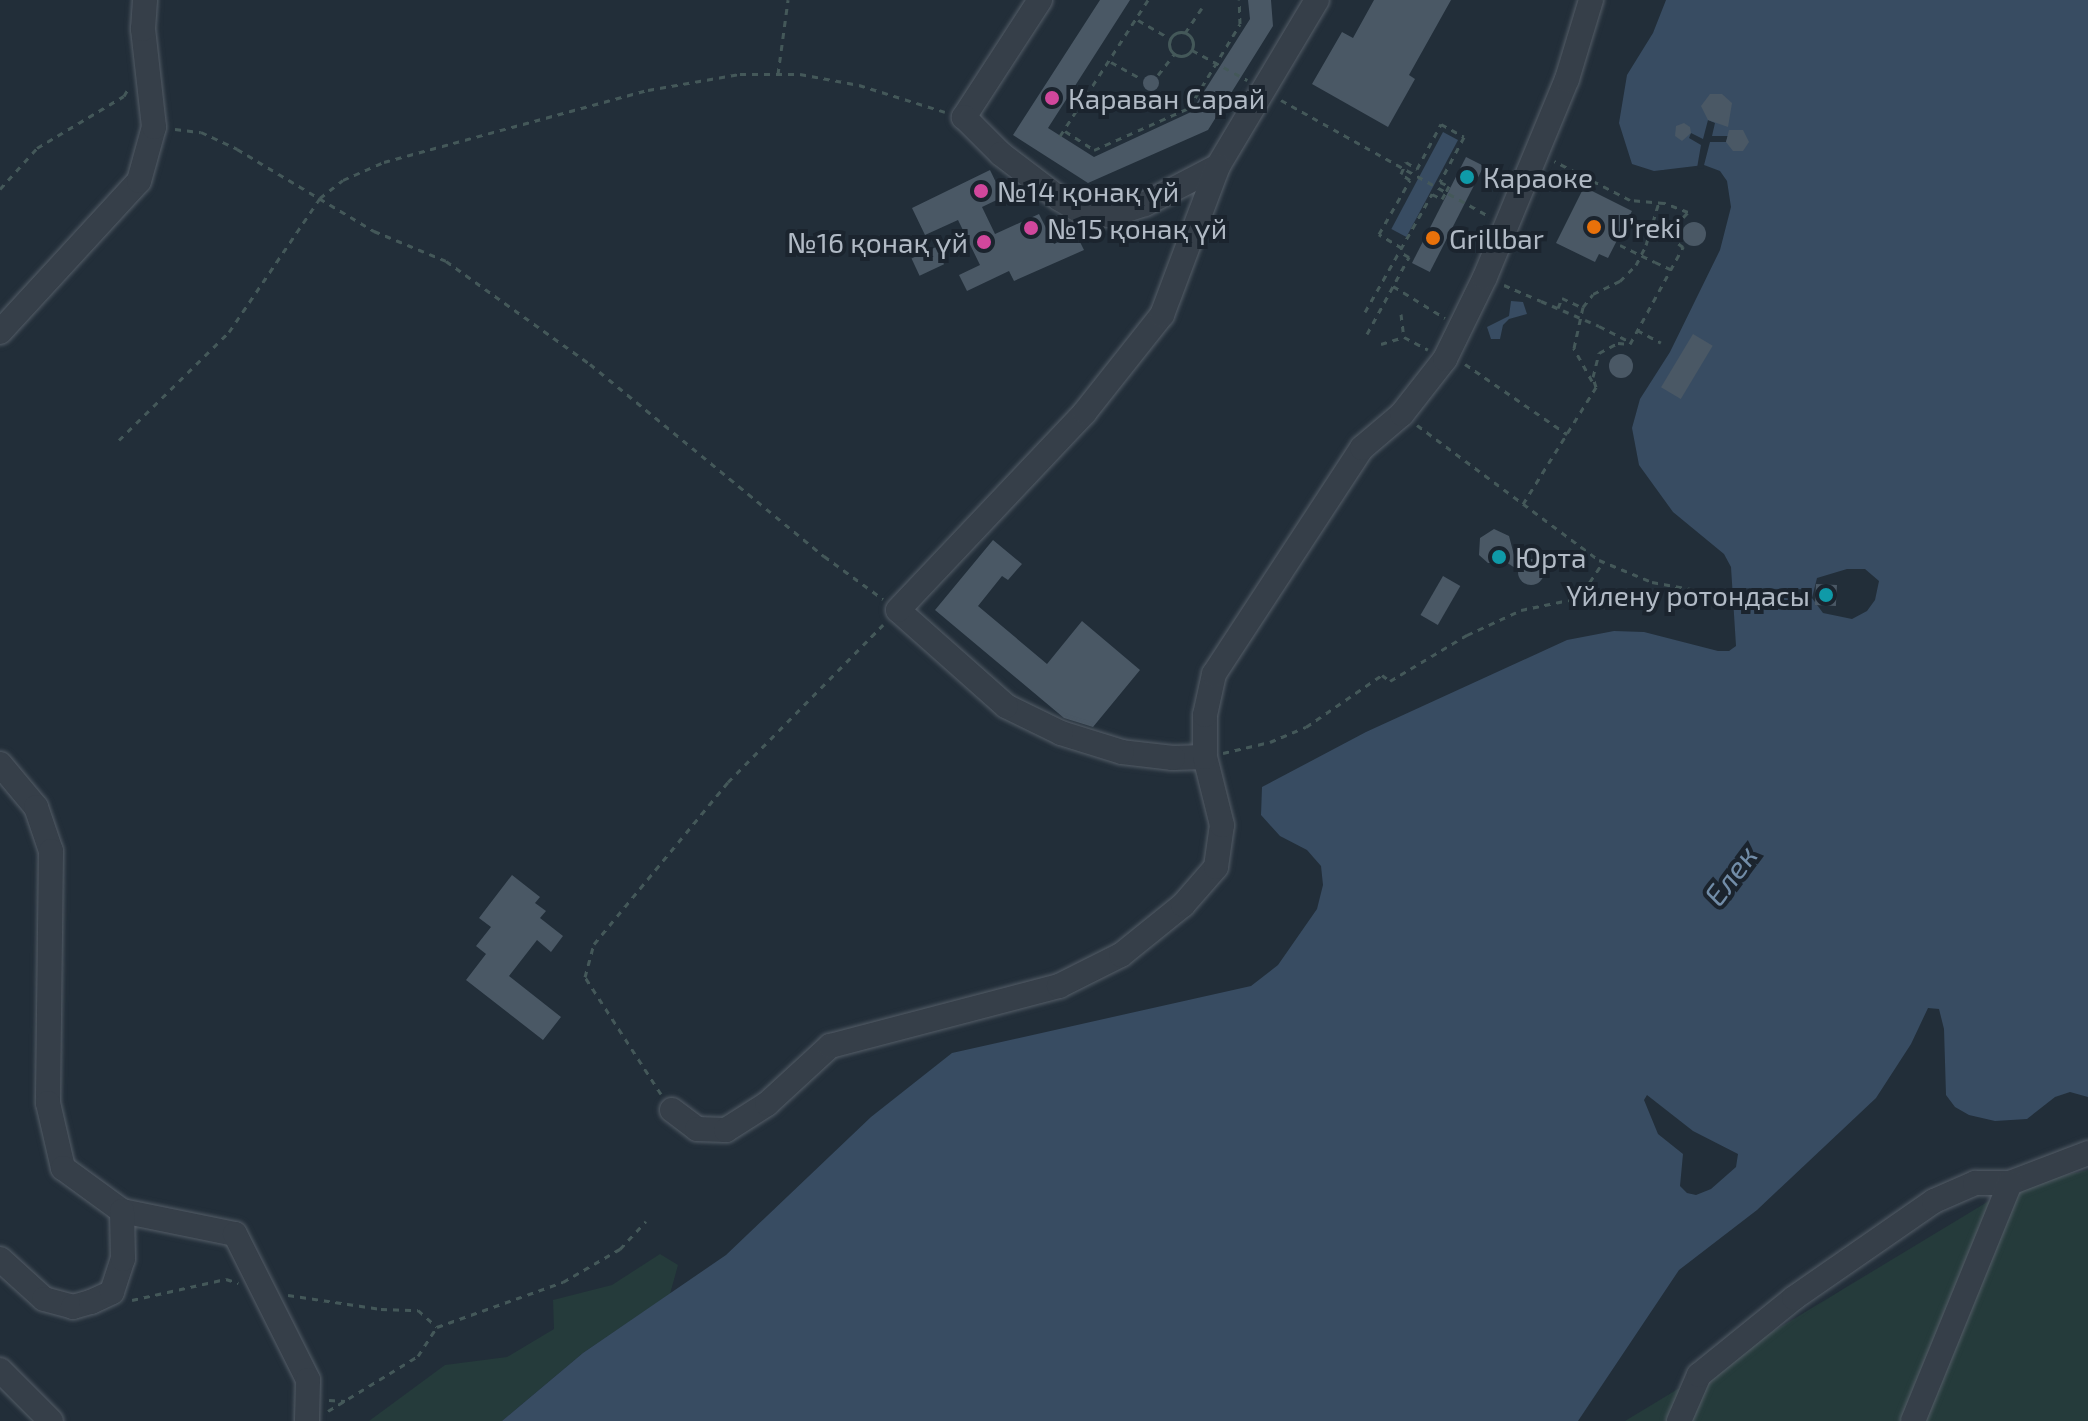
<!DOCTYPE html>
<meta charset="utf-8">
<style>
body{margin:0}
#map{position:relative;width:2088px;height:1421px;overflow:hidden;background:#222e39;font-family:"Exo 2",sans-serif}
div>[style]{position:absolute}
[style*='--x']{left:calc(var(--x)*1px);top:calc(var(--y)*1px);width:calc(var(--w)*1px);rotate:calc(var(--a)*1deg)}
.green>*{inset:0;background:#253b3b}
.water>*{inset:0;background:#384c62;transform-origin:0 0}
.pier>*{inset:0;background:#222e39;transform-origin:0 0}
.building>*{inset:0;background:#4a5865;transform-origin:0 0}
.round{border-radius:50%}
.path>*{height:3px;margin-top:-1.5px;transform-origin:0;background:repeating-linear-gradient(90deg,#445859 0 6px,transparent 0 12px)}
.path>.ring{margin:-1.5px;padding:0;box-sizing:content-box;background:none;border:3px solid #445859;border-radius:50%}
.roads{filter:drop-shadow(0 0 2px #545d67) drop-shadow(0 0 2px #545d67)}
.minor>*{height:24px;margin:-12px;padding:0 12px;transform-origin:12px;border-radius:12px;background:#363f49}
.path-bridge>*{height:3px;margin-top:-1.5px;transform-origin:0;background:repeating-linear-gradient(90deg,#445859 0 6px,transparent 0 12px)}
.dots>*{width:22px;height:22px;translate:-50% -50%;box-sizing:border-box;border:4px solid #1b242e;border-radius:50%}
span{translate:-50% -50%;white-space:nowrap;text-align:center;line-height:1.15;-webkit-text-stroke:8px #1b242e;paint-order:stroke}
.poi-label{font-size:28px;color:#b1bac5}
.left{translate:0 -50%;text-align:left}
.right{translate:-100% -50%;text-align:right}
.water-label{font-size:30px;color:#728da8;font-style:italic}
</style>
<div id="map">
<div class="green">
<div style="clip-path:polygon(2088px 1170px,2088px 1421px,1625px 1421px,2012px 1187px)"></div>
<div style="clip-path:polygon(660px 1254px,678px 1265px,670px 1294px,583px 1353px,502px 1421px,369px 1421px,445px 1365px,507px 1357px,554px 1329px,553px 1300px,612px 1285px)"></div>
</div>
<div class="water">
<div style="clip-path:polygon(evenodd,1666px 0,2088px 0,2088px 1097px,2070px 1092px,2055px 1097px,2027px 1119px,1995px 1121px,1969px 1115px,1955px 1107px,1946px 1095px,1944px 1029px,1939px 1009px,1928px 1008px,1911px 1044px,1876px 1098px,1757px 1210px,1679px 1270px,1578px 1421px,502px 1421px,583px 1353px,726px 1255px,871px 1117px,952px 1053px,1251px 986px,1278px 965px,1317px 909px,1323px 885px,1321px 866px,1307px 850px,1280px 836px,1261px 815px,1262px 787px,1366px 732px,1567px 640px,1614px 631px,1644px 632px,1718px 651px,1729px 651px,1736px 646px,1731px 567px,1724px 554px,1673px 512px,1639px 465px,1632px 428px,1640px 399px,1670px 352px,1720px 250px,1731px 207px,1727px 181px,1720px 171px,1704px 165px,1654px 171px,1632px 164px,1619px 123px,1627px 75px,1653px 33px,1666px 0,1847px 569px,1865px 569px,1879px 581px,1875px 600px,1867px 611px,1852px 619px,1823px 613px,1812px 598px,1817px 578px,1847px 569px,1666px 0,1647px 1095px,1693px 1131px,1738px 1154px,1736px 1167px,1711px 1189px,1696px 1195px,1687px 1193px,1680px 1186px,1683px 1154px,1658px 1134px,1644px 1100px,1647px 1095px)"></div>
<div style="left:1443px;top:132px;width:17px;height:110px;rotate:28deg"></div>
<div style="clip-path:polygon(1511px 301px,1523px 302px,1527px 314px,1509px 319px,1503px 325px,1500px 339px,1491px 339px,1487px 327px,1509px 316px)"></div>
</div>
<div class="pier">
<div style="clip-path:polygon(1708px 120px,1715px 123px,1712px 136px,1728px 136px,1726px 142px,1710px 142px,1703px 169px,1697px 168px,1701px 145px,1689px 138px,1691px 133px,1703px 139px)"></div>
<div style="left:1729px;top:588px;width:83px;height:9px;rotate:1deg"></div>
</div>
<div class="building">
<div style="clip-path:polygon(1100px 0,1130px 0,1048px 128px,1094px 157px,1191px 112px,1250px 19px,1248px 0,1271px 0,1273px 26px,1208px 130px,1088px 183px,1013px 135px)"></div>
<div style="clip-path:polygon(1374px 0,1451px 0,1409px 75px,1415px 79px,1388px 127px,1312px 84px,1342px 32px,1353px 38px)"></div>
<div class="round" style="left:1143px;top:75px;width:16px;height:16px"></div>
<div style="clip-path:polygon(1710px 94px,1722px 94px,1732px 103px,1728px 127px,1708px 120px,1701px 106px)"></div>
<div style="clip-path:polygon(1684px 123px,1690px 127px,1691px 133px,1682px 141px,1675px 136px,1676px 126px)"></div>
<div style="clip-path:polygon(1729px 130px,1743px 130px,1749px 142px,1743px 151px,1733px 151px,1726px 142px)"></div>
<div style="left:1466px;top:157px;width:20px;height:119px;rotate:27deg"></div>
<div style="clip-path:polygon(990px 170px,1003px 197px,982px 207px,995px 234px,1039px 214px,1054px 244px,1076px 234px,1084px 250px,1014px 281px,1009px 271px,967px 291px,959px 275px,980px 265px,958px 220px,925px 235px,912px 208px)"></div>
<div style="clip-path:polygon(1584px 187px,1632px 211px,1608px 258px,1599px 254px,1595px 262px,1556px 243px)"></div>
<div class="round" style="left:1682px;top:222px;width:24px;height:24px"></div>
<div style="left:936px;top:247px;width:19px;height:27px;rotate:65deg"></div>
<div style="left:1693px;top:334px;width:23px;height:62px;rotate:31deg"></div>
<div class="round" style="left:1609px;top:354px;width:24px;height:24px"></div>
<div style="clip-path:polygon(1494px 529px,1509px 536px,1518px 570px,1506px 562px,1488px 563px,1479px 555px,1480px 538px)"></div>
<div style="clip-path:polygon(993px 540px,1022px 564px,1008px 580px,1002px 576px,978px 606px,1047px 664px,1082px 621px,1140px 670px,1093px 727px,1064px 718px,935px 610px)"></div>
<div class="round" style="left:1518px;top:559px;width:26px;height:26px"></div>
<div style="left:1443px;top:576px;width:20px;height:45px;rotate:30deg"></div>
<div style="left:1816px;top:584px;width:21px;height:21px;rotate:3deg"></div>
<div style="clip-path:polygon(512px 875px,540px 897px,535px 903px,546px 911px,540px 918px,563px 936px,551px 952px,537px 940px,509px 976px,561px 1017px,543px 1040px,466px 980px,486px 954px,476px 946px,491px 927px,479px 918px)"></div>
</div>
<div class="path">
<div style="--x:1138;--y:20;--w:36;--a:30"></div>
<div class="ring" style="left:1169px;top:32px;width:21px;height:21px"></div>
<div style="--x:1185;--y:33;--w:30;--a:-56"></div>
<div style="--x:1192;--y:50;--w:63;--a:28.6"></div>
<div style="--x:1111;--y:62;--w:33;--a:29"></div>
<div style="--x:778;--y:74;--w:75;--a:-82.3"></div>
<div style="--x:1158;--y:75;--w:28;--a:-52"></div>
<div style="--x:1157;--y:95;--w:24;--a:66"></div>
<div style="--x:1281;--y:100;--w:236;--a:29.2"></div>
<div style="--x:175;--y:129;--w:26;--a:7"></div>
<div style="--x:201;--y:132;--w:40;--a:25"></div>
<div style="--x:237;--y:149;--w:160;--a:30.9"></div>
<div style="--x:374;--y:231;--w:78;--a:22.6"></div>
<div style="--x:446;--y:261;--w:177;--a:35.6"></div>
<div style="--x:590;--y:364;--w:303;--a:39.4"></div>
<div style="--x:824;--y:556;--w:73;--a:36.1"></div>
<div style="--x:1065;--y:131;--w:35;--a:33"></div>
<div style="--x:1094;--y:150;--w:104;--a:-23.9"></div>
<div style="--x:1189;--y:108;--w:98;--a:-58.7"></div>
<div style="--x:1240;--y:24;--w:24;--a:-92"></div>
<div style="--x:1060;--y:136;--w:162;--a:-57.1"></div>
<div style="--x:0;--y:189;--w:55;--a:-47.9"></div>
<div style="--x:37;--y:148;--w:101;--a:-30.9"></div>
<div style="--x:124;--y:96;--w:8;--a:-60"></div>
<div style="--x:1402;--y:248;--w:27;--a:-149"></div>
<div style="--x:1379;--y:234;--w:62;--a:-60.1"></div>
<div style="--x:1410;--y:180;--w:11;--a:-146"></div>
<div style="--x:1401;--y:174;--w:13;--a:-67"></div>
<div style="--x:1406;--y:162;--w:13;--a:32"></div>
<div style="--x:1417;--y:169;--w:51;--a:-61.9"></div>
<div style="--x:1441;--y:124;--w:26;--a:29"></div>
<div style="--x:1464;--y:137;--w:51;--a:118.1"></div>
<div style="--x:1440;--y:182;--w:10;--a:24"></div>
<div style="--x:1449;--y:186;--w:7;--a:117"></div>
<div style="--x:1655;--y:262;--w:17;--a:25"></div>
<div style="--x:1504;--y:285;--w:40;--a:23.4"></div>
<div style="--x:1393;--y:286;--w:61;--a:31.6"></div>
<div style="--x:1558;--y:308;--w:11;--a:-68"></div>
<div style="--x:1562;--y:298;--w:21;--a:25"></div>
<div style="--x:1365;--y:312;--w:136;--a:-60.4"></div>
<div style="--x:1432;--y:194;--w:11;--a:27"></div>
<div style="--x:1442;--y:199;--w:8;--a:-60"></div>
<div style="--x:1401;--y:314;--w:23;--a:83"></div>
<div style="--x:1599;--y:326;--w:36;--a:27"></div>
<div style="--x:1637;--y:330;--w:27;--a:28"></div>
<div style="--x:1367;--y:334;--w:88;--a:-61.4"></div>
<div style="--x:1409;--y:257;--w:10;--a:-151"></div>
<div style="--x:1381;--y:344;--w:24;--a:-17"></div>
<div style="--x:1404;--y:337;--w:27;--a:28"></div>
<div style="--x:1465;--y:364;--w:124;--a:34.5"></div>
<div style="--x:1592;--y:381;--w:38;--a:-119"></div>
<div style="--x:1574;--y:348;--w:42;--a:-77.6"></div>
<div style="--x:1583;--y:307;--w:16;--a:-52"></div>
<div style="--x:1593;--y:294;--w:30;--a:-26"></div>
<div style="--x:1620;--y:281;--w:23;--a:-45"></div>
<div style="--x:1636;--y:265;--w:22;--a:-63"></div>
<div style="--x:1646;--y:245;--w:45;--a:-73.2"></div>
<div style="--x:1417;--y:425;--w:227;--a:36.6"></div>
<div style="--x:1599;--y:560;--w:57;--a:22.5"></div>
<div style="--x:1652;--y:582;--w:56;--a:10.3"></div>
<div style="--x:119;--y:440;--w:154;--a:-44.5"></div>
<div style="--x:229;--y:332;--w:162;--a:-55.8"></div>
<div style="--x:320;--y:198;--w:29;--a:-38"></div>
<div style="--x:343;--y:180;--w:45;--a:-23.7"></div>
<div style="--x:384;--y:162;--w:274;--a:-15.3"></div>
<div style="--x:648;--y:90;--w:93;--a:-9.9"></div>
<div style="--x:740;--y:74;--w:60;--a:0"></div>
<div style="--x:800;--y:74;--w:60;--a:10.6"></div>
<div style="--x:859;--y:85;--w:90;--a:17.4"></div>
<div style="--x:1523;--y:504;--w:138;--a:-58"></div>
<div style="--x:1596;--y:387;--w:10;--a:-107"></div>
<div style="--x:1593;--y:377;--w:25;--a:-76"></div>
<div style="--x:1599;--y:353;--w:21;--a:-28"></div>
<div style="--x:1618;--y:343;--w:12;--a:5"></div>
<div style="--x:1630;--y:344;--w:111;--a:-61.3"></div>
<div style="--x:1683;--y:247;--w:10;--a:-143"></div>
<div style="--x:1675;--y:241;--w:15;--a:-90"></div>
<div style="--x:1675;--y:226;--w:19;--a:-47"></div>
<div style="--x:1688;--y:212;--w:26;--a:-159"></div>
<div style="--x:1664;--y:203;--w:34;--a:-175"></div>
<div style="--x:1630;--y:200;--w:85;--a:-152.8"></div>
<div style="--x:1223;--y:753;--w:48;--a:-13.2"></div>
<div style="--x:1270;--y:742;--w:39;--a:-23"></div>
<div style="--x:1306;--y:727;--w:92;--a:-34.4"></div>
<div style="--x:1382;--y:675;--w:10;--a:37"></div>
<div style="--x:1390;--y:681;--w:90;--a:-30.9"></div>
<div style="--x:1467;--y:635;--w:60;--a:-24.8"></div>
<div style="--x:1521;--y:610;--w:49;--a:-11.8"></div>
<div style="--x:1569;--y:600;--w:16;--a:-30"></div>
<div style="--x:1583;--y:592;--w:36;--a:-56"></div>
<div style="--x:661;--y:1094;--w:140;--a:-123"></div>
<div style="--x:585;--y:977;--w:34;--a:-75"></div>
<div style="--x:594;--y:944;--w:210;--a:-50.4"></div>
<div style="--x:728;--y:782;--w:221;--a:-45.4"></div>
<div style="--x:288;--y:1295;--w:94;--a:8.6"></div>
<div style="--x:381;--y:1309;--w:37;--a:2"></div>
<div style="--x:418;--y:1310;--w:25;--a:42"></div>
<div style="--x:132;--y:1300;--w:96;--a:-12.6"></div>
<div style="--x:226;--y:1279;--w:13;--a:18"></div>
<div style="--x:329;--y:1400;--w:16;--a:4"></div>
<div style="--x:328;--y:1411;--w:105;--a:-31.4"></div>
<div style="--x:418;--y:1356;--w:35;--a:-57"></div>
<div style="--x:437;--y:1327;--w:134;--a:-19.7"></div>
<div style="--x:563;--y:1282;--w:66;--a:-30.1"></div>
<div style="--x:620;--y:1249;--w:38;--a:-47"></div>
</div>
<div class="roads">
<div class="minor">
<div style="--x:1040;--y:0;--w:140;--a:123"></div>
<div style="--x:964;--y:117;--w:52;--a:45"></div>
<div style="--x:1001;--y:154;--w:74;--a:37.3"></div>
<div style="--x:1060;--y:199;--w:29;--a:31"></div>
<div style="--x:1085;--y:214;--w:26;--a:2"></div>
<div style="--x:1111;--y:215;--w:36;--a:-18"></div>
<div style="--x:1145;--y:204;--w:82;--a:-27.5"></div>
<div style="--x:1218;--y:166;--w:193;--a:-59.2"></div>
<div style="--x:0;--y:332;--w:205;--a:-47.4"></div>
<div style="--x:139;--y:181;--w:56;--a:-74.5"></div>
<div style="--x:154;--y:127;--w:99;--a:-96.4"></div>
<div style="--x:143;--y:29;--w:29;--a:-86"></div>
<div style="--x:1205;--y:757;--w:32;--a:178"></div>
<div style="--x:1173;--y:758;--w:51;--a:-173.3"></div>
<div style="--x:1122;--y:752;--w:64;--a:-162.7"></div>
<div style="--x:1061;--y:733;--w:61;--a:-153.9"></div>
<div style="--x:1006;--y:706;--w:144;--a:-138.4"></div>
<div style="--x:898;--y:610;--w:272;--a:-46.6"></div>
<div style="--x:1085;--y:412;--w:124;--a:-51.6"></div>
<div style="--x:1162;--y:315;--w:159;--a:-69.4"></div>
<div style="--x:0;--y:764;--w:56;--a:50.1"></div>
<div style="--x:36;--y:807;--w:46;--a:71.2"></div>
<div style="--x:51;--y:851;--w:252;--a:90.7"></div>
<div style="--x:48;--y:1103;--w:67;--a:77"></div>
<div style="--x:63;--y:1168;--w:73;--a:36.1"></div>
<div style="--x:122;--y:1211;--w:115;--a:11.5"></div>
<div style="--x:235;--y:1234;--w:163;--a:63.4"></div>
<div style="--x:308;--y:1380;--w:41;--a:91.4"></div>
<div style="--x:672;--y:1110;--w:31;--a:37"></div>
<div style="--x:697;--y:1129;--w:29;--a:2"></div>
<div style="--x:726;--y:1130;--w:49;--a:-32.4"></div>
<div style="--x:767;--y:1104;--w:86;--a:-42.6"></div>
<div style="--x:830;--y:1046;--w:237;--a:-14.7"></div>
<div style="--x:1059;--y:986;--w:69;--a:-26.6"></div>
<div style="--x:1121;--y:955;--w:80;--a:-38.9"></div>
<div style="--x:1183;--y:905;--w:50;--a:-49"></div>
<div style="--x:1216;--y:867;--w:42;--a:-81.9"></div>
<div style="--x:1222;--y:825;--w:70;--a:-104"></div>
<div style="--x:1205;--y:757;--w:42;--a:-90"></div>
<div style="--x:1205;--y:715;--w:42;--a:-77.6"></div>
<div style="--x:1214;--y:674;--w:270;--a:-56.8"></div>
<div style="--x:1362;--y:448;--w:52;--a:-40.4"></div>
<div style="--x:1402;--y:414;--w:70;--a:-52"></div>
<div style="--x:1445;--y:359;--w:91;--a:-64"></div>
<div style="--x:1485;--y:277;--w:214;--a:-67.5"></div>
<div style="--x:1567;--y:79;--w:83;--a:-73.1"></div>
<div style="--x:0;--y:1259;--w:59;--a:42.3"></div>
<div style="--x:44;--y:1299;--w:30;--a:15"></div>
<div style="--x:73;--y:1307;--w:19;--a:-16"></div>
<div style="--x:91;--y:1302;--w:23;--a:-25"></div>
<div style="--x:112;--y:1292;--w:35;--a:-72"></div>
<div style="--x:123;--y:1259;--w:48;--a:-91.2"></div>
<div style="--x:0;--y:1370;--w:72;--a:45"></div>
<div style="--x:1679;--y:1421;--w:50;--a:-66.5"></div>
<div style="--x:1699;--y:1375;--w:122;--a:-39"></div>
<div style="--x:1794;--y:1298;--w:170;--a:-34.7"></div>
<div style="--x:1934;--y:1201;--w:45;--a:-23.7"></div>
<div style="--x:1975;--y:1183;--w:35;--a:0"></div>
<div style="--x:2010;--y:1183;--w:84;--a:-21"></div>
<div style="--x:1913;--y:1421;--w:257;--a:-67.8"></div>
</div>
</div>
<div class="path-bridge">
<div style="--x:1620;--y:245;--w:39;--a:26"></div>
<div style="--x:1541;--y:301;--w:63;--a:23.3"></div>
</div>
<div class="dots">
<div style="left:1052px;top:98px;background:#d1479c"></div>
<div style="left:1467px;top:177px;background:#0f9aa8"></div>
<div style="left:981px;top:191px;background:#d1479c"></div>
<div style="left:1594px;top:227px;background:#e8710a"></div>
<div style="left:1031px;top:228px;background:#d1479c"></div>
<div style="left:1433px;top:238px;background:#e8710a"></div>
<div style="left:984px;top:242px;background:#d1479c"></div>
<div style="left:1499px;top:557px;background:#0f9aa8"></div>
<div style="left:1826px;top:595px;background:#0f9aa8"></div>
</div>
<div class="poi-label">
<span class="left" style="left:1068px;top:98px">Караван Сарай</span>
<span class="left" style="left:1483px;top:177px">Караоке</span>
<span class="left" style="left:997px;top:191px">№14 қонақ үй</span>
<span class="left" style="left:1610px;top:227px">U’reki</span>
<span class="left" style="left:1047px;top:228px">№15 қонақ үй</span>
<span class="left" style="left:1449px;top:238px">Grillbar</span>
<span class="right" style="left:968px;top:242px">№16 қонақ үй</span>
<span class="left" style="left:1515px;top:557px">Юрта</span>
<span class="right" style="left:1810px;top:595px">Үйлену ротондaсы</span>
</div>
<div class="water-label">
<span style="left:1730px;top:875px;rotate:-53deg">Елек</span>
</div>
</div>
